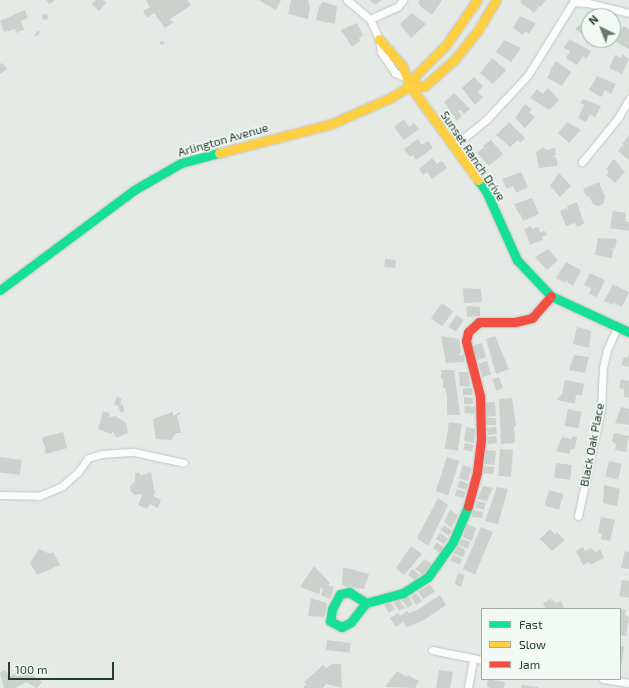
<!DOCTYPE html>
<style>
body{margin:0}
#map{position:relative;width:629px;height:688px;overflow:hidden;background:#e5eae7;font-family:"Exo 2",sans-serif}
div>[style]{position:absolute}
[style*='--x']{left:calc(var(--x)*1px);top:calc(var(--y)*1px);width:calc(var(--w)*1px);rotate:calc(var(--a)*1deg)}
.building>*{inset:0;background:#ccd1ce;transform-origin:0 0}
.round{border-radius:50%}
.roads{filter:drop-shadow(0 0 1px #c2c7c4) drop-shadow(0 0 1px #c2c7c4)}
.street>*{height:7px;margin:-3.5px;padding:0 3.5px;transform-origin:3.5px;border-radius:3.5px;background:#fbfcfb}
.fast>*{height:9px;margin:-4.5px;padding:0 4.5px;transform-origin:4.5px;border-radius:4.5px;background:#16e098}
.slow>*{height:9px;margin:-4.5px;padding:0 4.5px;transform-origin:4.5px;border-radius:4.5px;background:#ffcf43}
.jam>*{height:9px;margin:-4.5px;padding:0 4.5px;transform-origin:4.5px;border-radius:4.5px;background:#f24e42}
span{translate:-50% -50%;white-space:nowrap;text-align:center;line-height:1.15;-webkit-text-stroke:3px #f3f9f5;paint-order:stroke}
.street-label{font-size:12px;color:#223e30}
.legend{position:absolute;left:481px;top:608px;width:140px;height:72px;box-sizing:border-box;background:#f3f9f5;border:1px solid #9faea6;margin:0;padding:5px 7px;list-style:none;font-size:12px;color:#223e30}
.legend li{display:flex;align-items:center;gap:8px;height:20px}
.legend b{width:20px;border:1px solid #9faea6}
.north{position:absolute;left:581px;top:8px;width:40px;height:40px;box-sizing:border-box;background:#f3f9f5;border:1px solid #9faea6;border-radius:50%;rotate:317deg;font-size:11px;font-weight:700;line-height:16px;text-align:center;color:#223e30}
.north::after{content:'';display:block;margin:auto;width:14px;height:18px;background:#667a70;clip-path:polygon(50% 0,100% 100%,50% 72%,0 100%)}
.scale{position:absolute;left:8px;top:662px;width:106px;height:18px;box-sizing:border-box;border:2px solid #223e30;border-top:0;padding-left:5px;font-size:12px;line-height:14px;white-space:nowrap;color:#223e30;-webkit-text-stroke:3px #f3f9f5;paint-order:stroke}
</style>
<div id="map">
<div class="building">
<div style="clip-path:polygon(46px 0,55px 0,50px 4px)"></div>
<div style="clip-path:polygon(96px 0,103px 0,106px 3px,99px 11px,92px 4px)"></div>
<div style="clip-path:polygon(146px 0,187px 0,191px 5px,169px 20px,174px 22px,165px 28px,154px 13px,147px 18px,143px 11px,150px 7px)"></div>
<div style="clip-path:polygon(259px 0,281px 0,276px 10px)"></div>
<div style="clip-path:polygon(291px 0,308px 0,310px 7px,308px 19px,288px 14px)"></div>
<div style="clip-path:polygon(370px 0,382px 0,375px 5px)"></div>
<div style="clip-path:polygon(420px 0,442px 0,432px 15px,421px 7px,418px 2px)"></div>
<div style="clip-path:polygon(522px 0,546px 0,540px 7px,536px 4px,538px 7px,534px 13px,520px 2px)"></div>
<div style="clip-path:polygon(323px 2px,337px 6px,335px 24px,316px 20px,319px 7px)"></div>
<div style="clip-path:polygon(25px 10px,28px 18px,21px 21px,24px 30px,16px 33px,15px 29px,4px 32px,0 21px)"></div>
<div style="clip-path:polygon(412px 13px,426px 24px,411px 38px,400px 24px)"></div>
<div class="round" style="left:42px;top:14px;width:6px;height:6px"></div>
<div style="clip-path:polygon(520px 16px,536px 23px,529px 34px,525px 31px,523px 35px,513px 28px)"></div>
<div style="clip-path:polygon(588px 17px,589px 37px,588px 38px,575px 29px)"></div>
<div style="clip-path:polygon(357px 23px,363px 35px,359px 39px,360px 41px,352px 47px,341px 30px)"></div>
<div style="clip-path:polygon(623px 26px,629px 29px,629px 49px,616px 42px)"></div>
<div style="clip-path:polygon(38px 30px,40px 32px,36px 37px,34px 36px)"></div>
<div style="clip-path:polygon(569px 39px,591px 51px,586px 59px,583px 56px,577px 65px,566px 58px,570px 51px,564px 48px)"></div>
<div style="clip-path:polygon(504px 40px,521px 48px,511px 62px,496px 52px)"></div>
<div class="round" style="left:160px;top:41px;width:4px;height:4px"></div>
<div style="clip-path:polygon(622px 54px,629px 59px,622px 74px,609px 68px,615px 55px,621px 58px)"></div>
<div style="clip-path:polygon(492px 58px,506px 70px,499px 78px,495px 75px,498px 78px,493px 84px,480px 73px)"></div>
<div style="clip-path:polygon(556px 61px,571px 72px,562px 86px,547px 78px,551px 71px,555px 72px,550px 70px)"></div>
<div style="clip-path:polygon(2px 63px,7px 69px,0 74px,0 64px)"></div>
<div style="clip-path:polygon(597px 76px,616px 84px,611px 94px,605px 90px,601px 97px,589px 90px)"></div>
<div style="clip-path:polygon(474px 77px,483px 86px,478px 92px,483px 97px,475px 105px,462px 88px)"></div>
<div style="clip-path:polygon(548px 88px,559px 100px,549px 110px,530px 98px,537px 89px,543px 94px)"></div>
<div style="clip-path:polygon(454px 93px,470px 109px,464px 114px,460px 110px,458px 111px,462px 116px,457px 121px,444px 102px)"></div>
<div style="clip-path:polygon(583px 99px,601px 106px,595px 118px,590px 114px,586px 122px,578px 118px,584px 105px,580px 103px)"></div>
<div style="clip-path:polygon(525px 104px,532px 109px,529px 112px,535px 117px,525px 128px,515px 118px)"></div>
<div style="clip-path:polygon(404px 119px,409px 127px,414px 123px,419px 129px,404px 140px,394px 127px)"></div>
<div style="clip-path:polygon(509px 122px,525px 138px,520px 143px,518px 140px,510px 147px,496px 135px)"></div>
<div style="clip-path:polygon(567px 122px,581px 130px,569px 143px,558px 133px)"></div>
<div style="clip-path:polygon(629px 135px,629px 160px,618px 151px,622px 146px,626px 147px,622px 144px)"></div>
<div style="clip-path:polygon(418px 139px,422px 145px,428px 141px,433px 148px,416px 160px,413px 155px,410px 157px,404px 149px)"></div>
<div style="clip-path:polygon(491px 140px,503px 154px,489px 166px,477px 153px,483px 148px,486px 150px,483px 146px)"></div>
<div style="clip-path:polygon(544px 147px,546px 150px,555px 148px,556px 155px,552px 157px,556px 157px,558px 166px,539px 168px,536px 152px)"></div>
<div style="clip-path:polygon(432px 158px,437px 164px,442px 161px,447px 168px,432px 179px,427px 172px,423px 175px,419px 169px)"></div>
<div style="clip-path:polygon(614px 159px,625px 172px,615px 183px,606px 175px,609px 172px,606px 169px)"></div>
<div style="clip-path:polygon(521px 172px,528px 187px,516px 193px,513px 186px,507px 189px,502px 179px)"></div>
<div style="clip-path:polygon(559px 173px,571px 186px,560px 197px,550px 186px)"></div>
<div style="clip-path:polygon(599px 182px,605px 197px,603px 204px,598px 206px,593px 204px,589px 196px,587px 197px,583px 189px)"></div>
<div style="clip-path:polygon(532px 198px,539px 214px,523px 221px,520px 214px,523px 212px,519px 214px,514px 204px)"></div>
<div style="clip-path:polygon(577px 202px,584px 224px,577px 227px,575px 223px,566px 226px,560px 211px,566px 208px,569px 211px,567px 206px)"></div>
<div style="clip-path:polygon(613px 211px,626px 213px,625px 221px,629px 222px,629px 231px,610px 228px)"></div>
<div style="clip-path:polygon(531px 226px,532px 229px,538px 227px,540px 232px,545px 231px,547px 235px,542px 237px,543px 240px,530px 245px,524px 229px)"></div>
<div style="clip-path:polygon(598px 238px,617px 239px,615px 249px,610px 248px,613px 250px,612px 258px,595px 255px)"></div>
<div style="clip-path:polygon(548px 249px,558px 260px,547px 270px,535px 257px)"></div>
<div style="left:385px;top:259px;width:11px;height:8px;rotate:5deg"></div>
<div style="clip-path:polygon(566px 262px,581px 270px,573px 286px,567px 282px,567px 278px,565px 283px,556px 278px)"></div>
<div style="clip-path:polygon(590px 273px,605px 280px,597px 297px,589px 294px,591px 288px,584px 285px)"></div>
<div style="clip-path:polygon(613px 284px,629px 292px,622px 307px,615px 304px,615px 300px,613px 305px,604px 301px)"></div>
<div style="clip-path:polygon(463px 288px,481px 289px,482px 302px,464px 303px)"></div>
<div style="left:442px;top:303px;width:14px;height:19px;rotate:36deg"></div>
<div style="clip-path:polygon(470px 306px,480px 307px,480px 316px,467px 317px,466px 307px)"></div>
<div style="left:456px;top:315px;width:9px;height:14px;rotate:32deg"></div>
<div style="clip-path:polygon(577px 327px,591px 331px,589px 348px,573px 344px)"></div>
<div style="clip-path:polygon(441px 336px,459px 339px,461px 353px,457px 355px,464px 355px,464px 362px,446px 363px)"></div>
<div style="clip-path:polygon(495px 336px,509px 369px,496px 374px,486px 339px)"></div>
<div style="left:482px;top:343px;width:15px;height:10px;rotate:74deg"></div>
<div style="clip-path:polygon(574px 355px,589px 357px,585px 373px,569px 370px)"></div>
<div style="clip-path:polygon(628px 355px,629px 355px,629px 367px,621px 365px,624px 357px,627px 358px)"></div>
<div style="left:487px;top:361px;width:14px;height:9px;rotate:73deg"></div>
<div style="clip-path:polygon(441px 370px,454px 370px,460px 415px,447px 415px,447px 397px,445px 388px,443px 388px,443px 379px,441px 379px)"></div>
<div style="clip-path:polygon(459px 372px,468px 372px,470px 387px,460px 386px)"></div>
<div style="left:499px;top:377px;width:12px;height:7px;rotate:70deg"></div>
<div style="clip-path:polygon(621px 379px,629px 381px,629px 398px,624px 397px,624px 389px,619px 388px)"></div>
<div style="clip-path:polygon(565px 380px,584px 384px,582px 395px,576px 395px,575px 404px,557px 400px,562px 394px)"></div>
<div style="left:463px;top:388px;width:9px;height:7px"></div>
<div style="clip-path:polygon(117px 396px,122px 399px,120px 405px,122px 404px,125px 411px,121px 413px,118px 406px,114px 404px)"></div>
<div style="clip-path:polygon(464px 397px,473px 398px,473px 404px,464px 404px)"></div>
<div style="clip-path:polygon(512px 398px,516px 425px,514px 427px,515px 443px,501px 444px,499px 399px)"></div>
<div style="left:495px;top:402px;width:14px;height:10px;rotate:86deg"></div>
<div style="left:465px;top:406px;width:10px;height:7px;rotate:6deg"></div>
<div style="clip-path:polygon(621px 407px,629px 409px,629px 425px,615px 423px)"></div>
<div style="left:568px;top:409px;width:14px;height:17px;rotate:12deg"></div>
<div style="clip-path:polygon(103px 411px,110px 413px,109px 417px,116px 416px,126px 423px,128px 433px,116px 438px,113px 431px,111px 434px,98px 429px)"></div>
<div style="clip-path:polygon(173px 412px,173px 416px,180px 412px,180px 415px,177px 415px,181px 433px,176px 433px,171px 440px,156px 439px,153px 419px)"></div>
<div style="left:496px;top:418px;width:7px;height:10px;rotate:90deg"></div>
<div style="left:449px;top:422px;width:13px;height:27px;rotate:9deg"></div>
<div style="clip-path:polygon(466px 427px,475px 429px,474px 443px,464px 441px)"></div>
<div style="left:496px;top:427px;width:7px;height:9px;rotate:82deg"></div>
<div style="clip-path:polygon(63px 432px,67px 448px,46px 454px,44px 450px,46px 449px,42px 440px,43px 437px)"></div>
<div style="clip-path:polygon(614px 433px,629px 436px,626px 452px,615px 450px,616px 445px,612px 441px)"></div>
<div style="left:496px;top:436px;width:7px;height:9px;rotate:82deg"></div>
<div style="clip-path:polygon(572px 436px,577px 437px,575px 448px,570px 450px,570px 454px,556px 451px,562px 437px,572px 439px)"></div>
<div style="left:465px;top:443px;width:9px;height:7px;rotate:13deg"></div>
<div style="left:500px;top:449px;width:13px;height:27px;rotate:4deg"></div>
<div style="left:486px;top:450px;width:10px;height:14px;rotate:6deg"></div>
<div style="left:0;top:457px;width:22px;height:15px;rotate:8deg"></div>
<div style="left:447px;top:457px;width:13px;height:36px;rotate:18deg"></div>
<div style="left:609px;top:461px;width:13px;height:16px;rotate:13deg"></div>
<div style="left:556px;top:463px;width:16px;height:15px;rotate:7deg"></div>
<div style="left:463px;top:465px;width:9px;height:14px;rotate:18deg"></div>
<div style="left:484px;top:466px;width:10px;height:7px;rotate:6deg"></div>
<div style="clip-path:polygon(151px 472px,155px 493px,153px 496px,161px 500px,158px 508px,150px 504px,147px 509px,138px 505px,143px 494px,135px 495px,131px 492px,130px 486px,135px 482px,135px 473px,140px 473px,140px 476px)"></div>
<div style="clip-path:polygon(460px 480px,468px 484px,466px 490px,457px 487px)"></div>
<div style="clip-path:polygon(604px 485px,620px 489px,617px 506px,603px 503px)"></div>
<div style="clip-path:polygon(483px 486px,493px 488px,487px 501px,477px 499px)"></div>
<div style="clip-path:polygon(497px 487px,508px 489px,498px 524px,485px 521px)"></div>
<div style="left:457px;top:489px;width:9px;height:7px;rotate:18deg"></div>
<div style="left:549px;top:490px;width:15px;height:16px;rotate:16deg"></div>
<div style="clip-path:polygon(438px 498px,448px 505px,428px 546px,417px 538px)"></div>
<div style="left:477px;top:501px;width:9px;height:7px;rotate:13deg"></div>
<div style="clip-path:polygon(450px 510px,458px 515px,451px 528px,444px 522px)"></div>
<div style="clip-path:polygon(473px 510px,483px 512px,482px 518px,472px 517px)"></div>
<div style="clip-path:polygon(601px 517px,615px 520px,610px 541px,601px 539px,602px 534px,598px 533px)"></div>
<div style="clip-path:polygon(467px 524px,476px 528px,472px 541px,463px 537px)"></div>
<div style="left:444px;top:525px;width:10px;height:6px;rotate:37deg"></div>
<div style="left:481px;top:527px;width:13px;height:46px;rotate:23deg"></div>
<div style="clip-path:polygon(550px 529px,555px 534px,557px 532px,565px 540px,552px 551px,540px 539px)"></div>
<div style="clip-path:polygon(440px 533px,448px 539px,444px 544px,436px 539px)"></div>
<div style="clip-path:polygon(462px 539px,470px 542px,468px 549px,459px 545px)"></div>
<div style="clip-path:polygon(437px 542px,444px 548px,440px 553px,433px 548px)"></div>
<div style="clip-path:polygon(411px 546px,422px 554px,404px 575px,396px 568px)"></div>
<div style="left:457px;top:546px;width:10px;height:8px;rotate:24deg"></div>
<div style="clip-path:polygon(583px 547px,585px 551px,591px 548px,596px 552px,600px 549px,604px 558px,590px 565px,589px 562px,583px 565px,576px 551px)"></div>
<div style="clip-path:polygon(39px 549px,50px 554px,53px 552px,60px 565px,37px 575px,30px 563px)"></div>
<div style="clip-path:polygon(625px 551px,629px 552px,629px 569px,621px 568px)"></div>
<div style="left:453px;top:555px;width:10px;height:6px;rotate:24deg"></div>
<div style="clip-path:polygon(425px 559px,433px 565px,423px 575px,415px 569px)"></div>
<div style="clip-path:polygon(314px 566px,330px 583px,328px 585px,334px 587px,330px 599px,321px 595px,323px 588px,321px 587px,319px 594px,300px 587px)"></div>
<div style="clip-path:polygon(343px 567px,369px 574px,364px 589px,350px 587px,351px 583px,349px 587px,342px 585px)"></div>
<div style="clip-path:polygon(412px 569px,420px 575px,415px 580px,408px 575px)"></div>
<div style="left:458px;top:573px;width:7px;height:12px;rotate:16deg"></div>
<div style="clip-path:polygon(622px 580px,629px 581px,629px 598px,619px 596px)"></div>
<div style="left:430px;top:584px;width:9px;height:14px;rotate:58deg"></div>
<div style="clip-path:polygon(416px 593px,422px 601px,416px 605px,411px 597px)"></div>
<div style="clip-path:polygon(440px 595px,446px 605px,424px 620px,407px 627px,403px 622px,396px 627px,390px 618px,398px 613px,400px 616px,407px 611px,409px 613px,417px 610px)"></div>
<div style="clip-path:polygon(408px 596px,413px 604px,408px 608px,402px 600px)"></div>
<div style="clip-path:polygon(311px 598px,327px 603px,324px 617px,308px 616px)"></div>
<div style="clip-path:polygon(551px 599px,556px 603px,561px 601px,564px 609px,546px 609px,543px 603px)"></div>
<div style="clip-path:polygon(399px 600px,405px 608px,399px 611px,394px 603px)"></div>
<div style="clip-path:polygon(390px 602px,395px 609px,389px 613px,384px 605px)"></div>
<div style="clip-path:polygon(620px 609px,626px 610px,625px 615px,629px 618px,626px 636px,620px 635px)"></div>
<div style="left:327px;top:640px;width:24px;height:10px;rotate:7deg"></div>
<div style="clip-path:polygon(620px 646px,624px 647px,622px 664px,620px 663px)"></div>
<div style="clip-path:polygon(332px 664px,341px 664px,342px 688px,326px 684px,323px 688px,303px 688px,306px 684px,304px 682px,323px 665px,326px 668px)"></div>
<div style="clip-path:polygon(24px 669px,42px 682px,37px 688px,26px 682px,15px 688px,4px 688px,0 673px,5px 670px,10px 676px)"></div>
<div style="clip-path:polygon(439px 670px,453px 672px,450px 688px,436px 688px)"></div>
<div style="clip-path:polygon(397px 671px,407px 677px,408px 675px,419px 681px,415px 688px,385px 687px)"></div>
<div style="clip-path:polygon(488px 679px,505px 682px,504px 688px,490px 688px,487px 686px)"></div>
<div style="clip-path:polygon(522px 685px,538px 687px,538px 688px,521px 688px)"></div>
</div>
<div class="roads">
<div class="street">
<div style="--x:347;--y:0;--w:30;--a:40"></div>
<div style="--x:370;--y:19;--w:22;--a:66"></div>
<div style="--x:379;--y:39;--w:13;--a:81"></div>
<div style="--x:381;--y:52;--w:25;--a:56"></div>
<div style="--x:395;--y:73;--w:11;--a:22"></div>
<div style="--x:370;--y:19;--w:30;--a:-24"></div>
<div style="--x:397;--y:7;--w:9;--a:-49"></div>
<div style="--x:454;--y:146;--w:43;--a:-39.3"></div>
<div style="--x:487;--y:119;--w:60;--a:-47"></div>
<div style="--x:528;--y:75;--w:86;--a:-58.3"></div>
<div style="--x:573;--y:2;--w:15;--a:4"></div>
<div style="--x:588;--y:3;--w:42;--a:13.7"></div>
<div style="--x:582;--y:162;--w:57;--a:-50.7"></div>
<div style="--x:618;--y:118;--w:22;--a:-60"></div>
<div style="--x:0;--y:495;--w:39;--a:1"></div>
<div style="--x:39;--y:496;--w:25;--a:-23"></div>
<div style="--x:62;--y:486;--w:21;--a:-41"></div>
<div style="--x:78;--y:472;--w:17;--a:-54"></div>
<div style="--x:88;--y:458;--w:15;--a:-16"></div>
<div style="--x:102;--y:454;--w:32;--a:-4"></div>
<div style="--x:134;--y:452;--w:51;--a:12.4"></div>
<div style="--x:578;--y:516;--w:109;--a:-77.9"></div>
<div style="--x:601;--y:409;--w:42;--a:-87.3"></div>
<div style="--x:603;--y:367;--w:17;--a:-77"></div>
<div style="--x:607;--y:350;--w:24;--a:-66"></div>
<div style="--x:432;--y:650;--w:51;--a:11.3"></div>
<div style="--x:603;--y:679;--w:26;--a:9"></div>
<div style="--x:468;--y:688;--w:29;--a:-80"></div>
</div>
<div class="fast">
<div style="--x:478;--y:180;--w:14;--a:54"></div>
<div style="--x:486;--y:191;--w:76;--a:65.8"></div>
<div style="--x:517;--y:260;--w:50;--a:46.6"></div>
<div style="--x:551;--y:296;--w:86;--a:24.8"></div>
<div style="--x:0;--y:290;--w:167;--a:-36.7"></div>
<div style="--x:134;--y:190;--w:54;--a:-29.9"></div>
<div style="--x:181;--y:163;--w:39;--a:-15"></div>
<div style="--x:366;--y:603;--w:20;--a:-147"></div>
<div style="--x:349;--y:592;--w:9;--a:167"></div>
<div style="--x:340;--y:594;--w:17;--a:118"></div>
<div style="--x:332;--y:609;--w:12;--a:99"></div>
<div style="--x:330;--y:621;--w:13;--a:27"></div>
<div style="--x:342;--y:627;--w:10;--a:-29"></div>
<div style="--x:351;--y:622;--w:24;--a:-52"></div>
<div style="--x:366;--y:603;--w:38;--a:-15"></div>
<div style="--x:403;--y:593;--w:30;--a:-33"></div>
<div style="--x:428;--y:577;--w:43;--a:-54.5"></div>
<div style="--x:453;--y:542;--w:39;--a:-67"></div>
</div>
<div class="slow">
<div style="--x:379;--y:39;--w:35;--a:49"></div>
<div style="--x:402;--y:65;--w:22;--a:69"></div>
<div style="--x:410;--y:86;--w:116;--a:54.1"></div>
<div style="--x:410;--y:86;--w:15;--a:0"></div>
<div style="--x:425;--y:86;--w:39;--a:-42"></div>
<div style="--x:454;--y:60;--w:38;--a:-51"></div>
<div style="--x:478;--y:30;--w:35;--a:-59"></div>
<div style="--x:219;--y:153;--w:116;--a:-14.5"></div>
<div style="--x:331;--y:124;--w:64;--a:-23.8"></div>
<div style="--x:390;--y:98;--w:23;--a:-31"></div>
<div style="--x:410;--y:86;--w:13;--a:-61"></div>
<div style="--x:416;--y:75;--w:42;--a:-45"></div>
<div style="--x:446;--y:45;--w:55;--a:-55.4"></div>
</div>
<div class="jam">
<div style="--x:468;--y:506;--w:35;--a:-75"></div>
<div style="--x:477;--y:472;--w:33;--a:-83"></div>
<div style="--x:481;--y:439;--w:43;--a:-91.3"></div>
<div style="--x:480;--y:396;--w:57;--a:-104.3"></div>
<div style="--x:466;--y:341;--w:9;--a:-77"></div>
<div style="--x:468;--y:332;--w:15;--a:-42"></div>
<div style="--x:479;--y:322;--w:36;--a:0"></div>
<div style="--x:515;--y:322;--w:17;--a:-13"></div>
<div style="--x:532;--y:318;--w:29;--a:-49"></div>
</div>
</div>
<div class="street-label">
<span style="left:223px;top:140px;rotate:-16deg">Arlington Avenue</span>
<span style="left:473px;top:156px;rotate:56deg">Sunset Ranch Drive</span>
<span style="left:592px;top:445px;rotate:-79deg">Black Oak Place</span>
</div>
<ul class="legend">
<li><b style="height:5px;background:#16e098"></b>Fast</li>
<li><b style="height:5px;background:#ffcf43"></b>Slow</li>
<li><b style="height:5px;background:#f24e42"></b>Jam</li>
</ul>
<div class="north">N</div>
<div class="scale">100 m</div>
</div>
